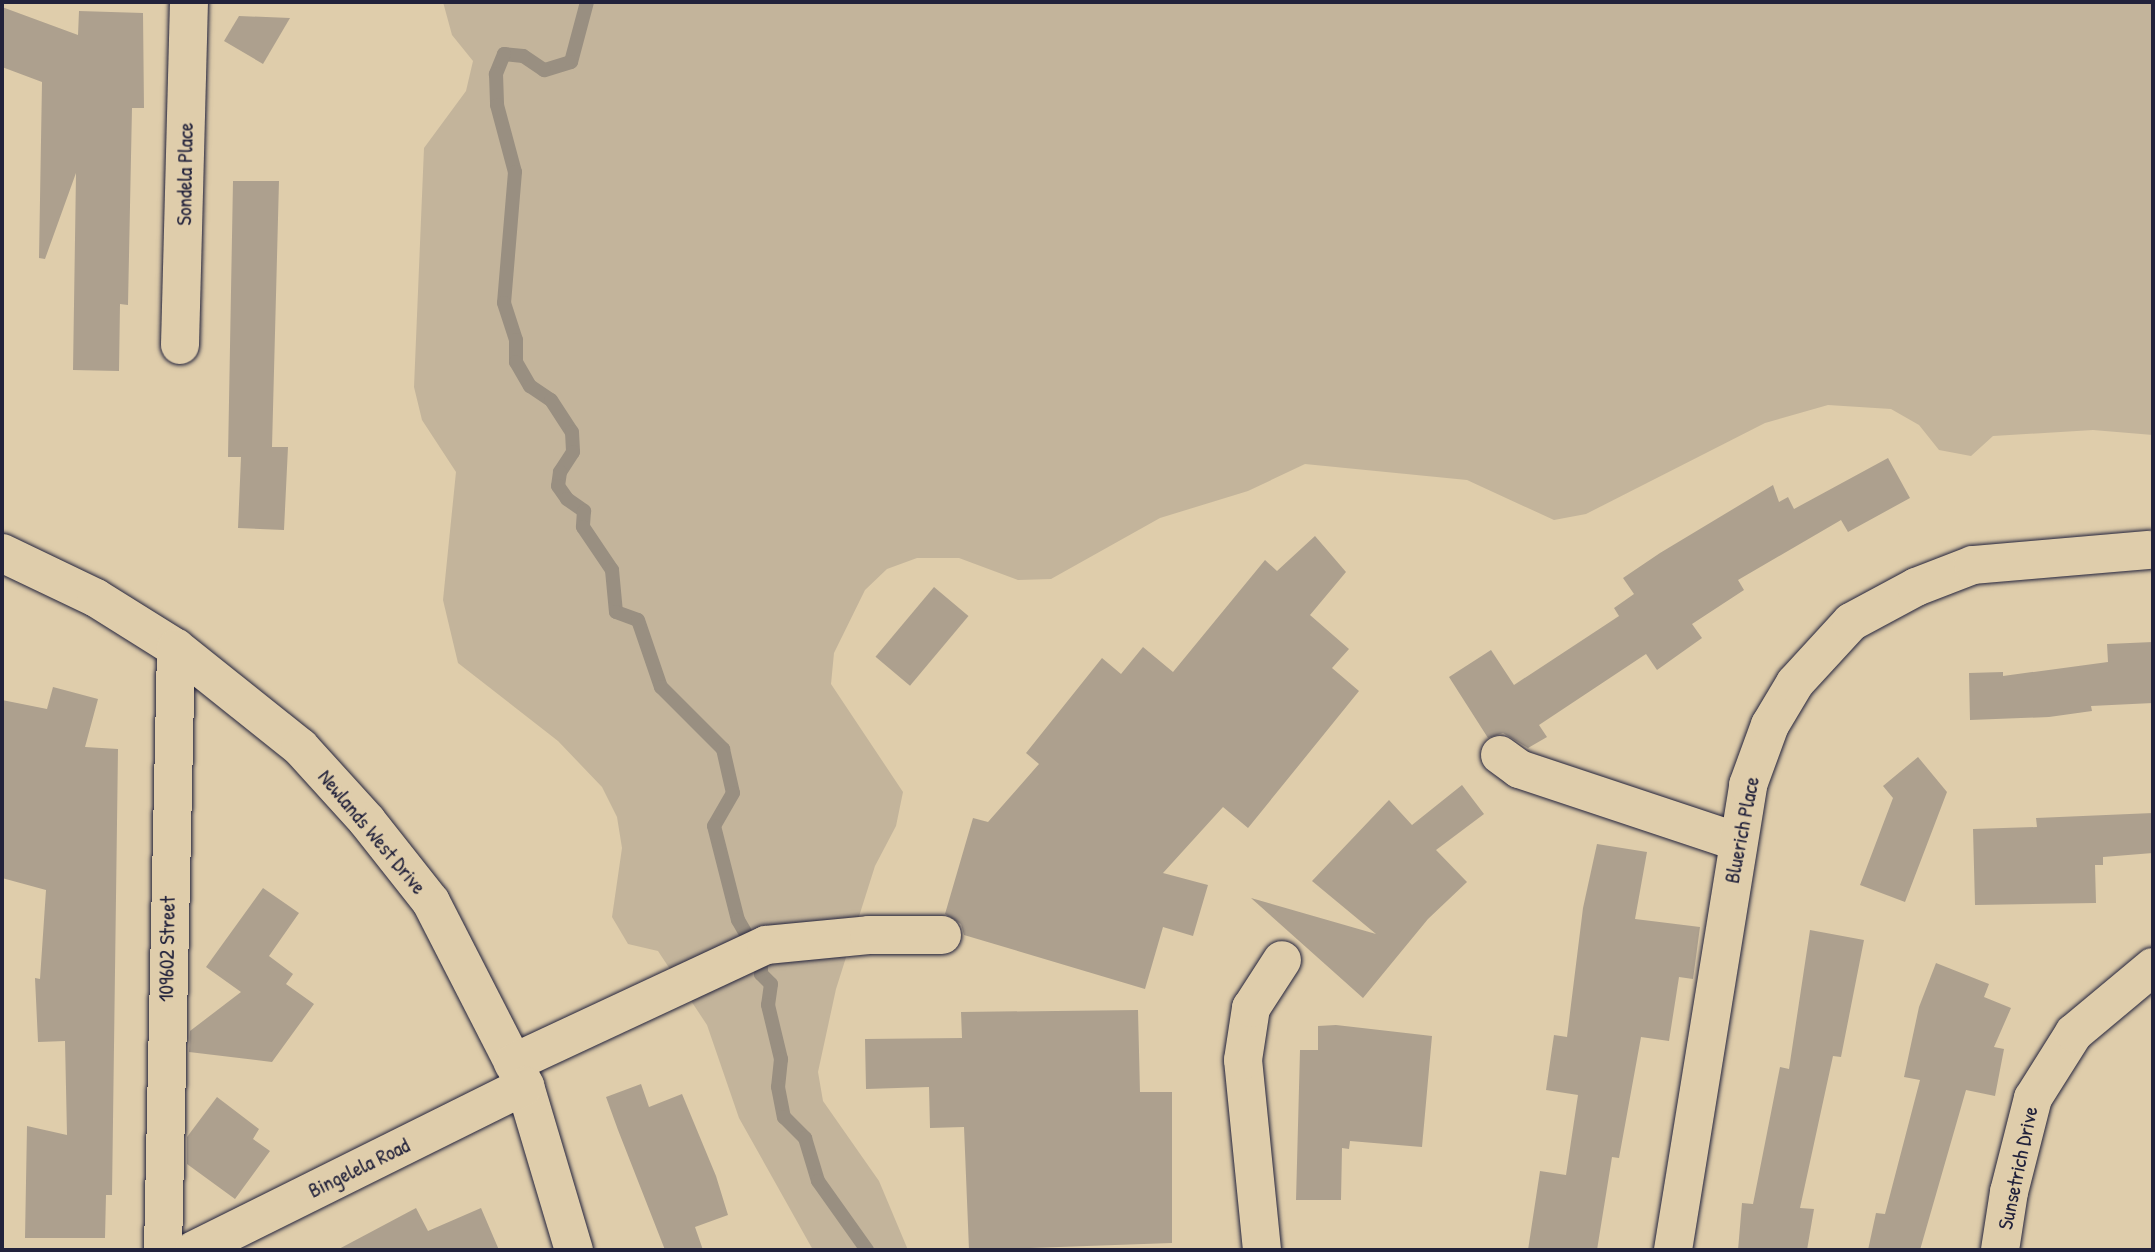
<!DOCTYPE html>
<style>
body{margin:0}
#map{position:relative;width:2155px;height:1252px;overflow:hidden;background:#dfcdab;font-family:"Patrick Hand",sans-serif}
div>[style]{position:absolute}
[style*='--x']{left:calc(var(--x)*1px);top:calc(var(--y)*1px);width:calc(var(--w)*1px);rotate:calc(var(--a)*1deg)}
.green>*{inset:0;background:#c3b49b}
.stream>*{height:14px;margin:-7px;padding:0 7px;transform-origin:7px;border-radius:7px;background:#998f81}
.building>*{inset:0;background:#ada08e;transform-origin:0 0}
.roads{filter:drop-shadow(0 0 2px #22223b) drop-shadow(0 0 2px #22223b)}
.minor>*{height:38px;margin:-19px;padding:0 19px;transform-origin:19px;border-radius:19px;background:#dfcdab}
span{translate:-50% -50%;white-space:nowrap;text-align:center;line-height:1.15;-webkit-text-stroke:5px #dfcdab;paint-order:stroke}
.street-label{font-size:21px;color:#22223b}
.frame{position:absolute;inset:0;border:4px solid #22223b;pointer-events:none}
</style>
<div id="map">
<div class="green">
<div style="clip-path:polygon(443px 2px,2153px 2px,2153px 435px,2093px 430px,1993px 436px,1971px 456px,1939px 450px,1919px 425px,1891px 409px,1828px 405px,1765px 423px,1586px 514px,1554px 520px,1467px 480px,1305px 464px,1248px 491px,1160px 518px,1051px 579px,1018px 580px,959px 558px,917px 558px,887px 569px,865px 590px,834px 653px,831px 684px,903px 792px,896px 826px,875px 866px,836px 989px,818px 1072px,823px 1101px,879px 1181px,908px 1250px,813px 1250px,739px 1118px,707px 1025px,658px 951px,628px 944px,612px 917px,622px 848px,617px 817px,602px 787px,558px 741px,458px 663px,443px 600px,456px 472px,422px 420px,414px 387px,424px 148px,466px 91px,473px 61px,452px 35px)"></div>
</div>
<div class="stream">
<div style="--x:587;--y:2;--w:62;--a:104.9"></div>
<div style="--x:571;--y:62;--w:28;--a:163"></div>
<div style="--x:544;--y:70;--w:25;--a:-146"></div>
<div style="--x:523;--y:56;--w:19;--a:-174"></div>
<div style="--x:504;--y:54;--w:22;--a:112"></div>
<div style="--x:496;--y:74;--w:31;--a:88"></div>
<div style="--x:497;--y:105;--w:69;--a:75"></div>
<div style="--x:515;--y:172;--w:131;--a:94.8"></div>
<div style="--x:504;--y:303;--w:39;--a:72"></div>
<div style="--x:516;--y:340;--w:22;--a:90"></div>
<div style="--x:516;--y:362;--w:28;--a:60"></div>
<div style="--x:530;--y:386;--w:25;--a:34"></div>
<div style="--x:551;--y:400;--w:38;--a:57"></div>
<div style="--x:572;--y:432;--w:20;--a:87"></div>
<div style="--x:573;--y:452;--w:24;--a:123"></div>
<div style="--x:560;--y:472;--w:14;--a:98"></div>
<div style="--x:558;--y:486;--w:16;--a:55"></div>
<div style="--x:567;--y:499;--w:21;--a:35"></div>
<div style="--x:584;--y:511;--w:16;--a:94"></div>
<div style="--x:583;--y:527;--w:52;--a:56"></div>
<div style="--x:612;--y:570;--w:42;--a:84.6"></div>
<div style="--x:616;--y:612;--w:23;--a:20"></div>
<div style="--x:638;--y:620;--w:71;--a:71.1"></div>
<div style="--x:661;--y:687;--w:88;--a:45"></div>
<div style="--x:723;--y:749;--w:45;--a:77.2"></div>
<div style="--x:733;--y:793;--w:38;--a:120"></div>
<div style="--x:714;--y:826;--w:97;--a:75.7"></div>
<div style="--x:738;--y:920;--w:20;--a:60"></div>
<div style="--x:761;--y:963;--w:11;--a:90"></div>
<div style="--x:761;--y:974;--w:14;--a:45"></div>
<div style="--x:771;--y:984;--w:21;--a:98"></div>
<div style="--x:768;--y:1005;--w:56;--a:76.5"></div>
<div style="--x:781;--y:1059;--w:28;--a:96"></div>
<div style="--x:778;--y:1087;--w:31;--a:79"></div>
<div style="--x:784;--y:1117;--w:30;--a:45"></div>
<div style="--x:805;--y:1138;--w:45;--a:73.2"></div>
<div style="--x:818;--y:1181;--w:85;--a:54.6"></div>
</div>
<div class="building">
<div style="clip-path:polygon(2px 7px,78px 35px,79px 11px,143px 13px,144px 108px,132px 108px,128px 305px,120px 304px,119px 371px,73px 370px,76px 173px,45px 259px,39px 258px,42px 82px,2px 67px)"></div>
<div style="clip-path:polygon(239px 16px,290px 18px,263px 64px,224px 41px)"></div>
<div style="clip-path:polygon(233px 181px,279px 181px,272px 447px,288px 447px,284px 530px,238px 528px,241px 457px,228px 457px)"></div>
<div style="clip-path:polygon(1888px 458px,1910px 498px,1848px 532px,1841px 520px,1738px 580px,1744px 590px,1692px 624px,1702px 638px,1657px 670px,1646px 654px,1539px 725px,1547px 737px,1528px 748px,1503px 733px,1488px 738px,1449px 677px,1491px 650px,1514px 685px,1619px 616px,1614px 608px,1634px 594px,1623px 578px,1660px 553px,1773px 485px,1779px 502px,1788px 497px,1794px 509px)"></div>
<div style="clip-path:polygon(1315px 536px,1346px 572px,1310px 615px,1349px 649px,1332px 668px,1359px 691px,1248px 828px,1223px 807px,1163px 873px,1208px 885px,1193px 936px,1163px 927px,1145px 989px,964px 935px,961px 924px,945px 914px,973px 818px,988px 822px,1039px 764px,1026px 753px,1102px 658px,1121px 674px,1143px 647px,1173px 672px,1265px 560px,1277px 571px)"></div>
<div style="left:934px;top:587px;width:45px;height:91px;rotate:40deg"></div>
<div style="clip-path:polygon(2153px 642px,2153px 703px,2091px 706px,2092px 711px,2049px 717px,1970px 720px,1969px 673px,2003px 672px,2003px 676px,2108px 662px,2107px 644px)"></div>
<div style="clip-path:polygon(53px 687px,98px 699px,85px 747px,118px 749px,112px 1195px,106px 1195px,105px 1238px,25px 1238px,27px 1126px,67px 1135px,65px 1041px,38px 1042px,35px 978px,40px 979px,46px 890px,2px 878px,2px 700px,47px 709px)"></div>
<div style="clip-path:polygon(1918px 757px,1947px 792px,1905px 902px,1860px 885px,1893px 798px,1883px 786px)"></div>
<div style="clip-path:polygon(1462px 785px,1484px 814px,1436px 850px,1467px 882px,1428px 919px,1363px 998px,1251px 898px,1376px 934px,1312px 881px,1389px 800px,1412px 825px)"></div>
<div style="clip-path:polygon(2153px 813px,2153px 853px,2103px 857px,2103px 865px,2095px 865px,2096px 903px,1975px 905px,1973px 829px,2037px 827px,2036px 818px)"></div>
<div style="clip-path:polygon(1597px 844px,1647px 852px,1635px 919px,1700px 927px,1693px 979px,1679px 977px,1669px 1041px,1641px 1037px,1619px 1158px,1612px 1157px,1597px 1250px,1528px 1250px,1540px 1171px,1566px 1175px,1578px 1095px,1546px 1090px,1554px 1035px,1567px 1037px,1583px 908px)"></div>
<div style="clip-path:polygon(263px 888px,299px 913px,269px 956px,293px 974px,286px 984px,314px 1004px,272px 1062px,189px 1052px,190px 1031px,241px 992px,206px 967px)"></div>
<div style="clip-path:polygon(1810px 930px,1864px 940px,1841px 1057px,1833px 1056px,1800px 1208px,1814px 1209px,1807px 1250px,1738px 1250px,1742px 1203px,1753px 1204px,1780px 1067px,1789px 1069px)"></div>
<div style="clip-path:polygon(1936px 963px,1989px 984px,1984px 997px,2011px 1008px,1994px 1047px,2004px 1049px,1995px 1096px,1966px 1090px,1920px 1250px,1868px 1250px,1876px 1213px,1885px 1214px,1920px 1080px,1904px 1077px,1919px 1007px)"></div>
<div style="clip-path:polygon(1138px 1010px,1140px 1092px,1172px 1092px,1172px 1243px,969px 1250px,964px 1127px,930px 1128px,929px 1087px,866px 1089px,865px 1039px,962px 1038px,961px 1012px)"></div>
<div style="clip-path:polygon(1336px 1025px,1432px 1036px,1422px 1147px,1350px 1141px,1349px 1149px,1342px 1148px,1341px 1200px,1296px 1200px,1300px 1050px,1318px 1050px,1318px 1026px)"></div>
<div style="clip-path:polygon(641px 1084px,649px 1107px,682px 1094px,716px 1176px,728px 1215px,695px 1227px,703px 1250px,665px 1250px,618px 1130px,606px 1097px)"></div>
<div style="clip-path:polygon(217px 1097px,259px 1129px,253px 1139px,270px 1151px,235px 1199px,187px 1164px,187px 1137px)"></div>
<div style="clip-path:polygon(416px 1208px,428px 1231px,481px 1208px,499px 1250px,337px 1250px)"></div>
</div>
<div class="roads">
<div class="minor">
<div style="--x:180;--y:345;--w:343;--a:-88.5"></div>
<div style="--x:2;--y:553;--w:104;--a:25.6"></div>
<div style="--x:96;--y:598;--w:94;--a:32"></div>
<div style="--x:176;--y:648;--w:159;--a:38.6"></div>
<div style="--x:300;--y:747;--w:100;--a:47.8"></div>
<div style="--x:367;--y:821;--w:103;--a:51.7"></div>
<div style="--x:431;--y:902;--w:207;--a:62.9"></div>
<div style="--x:525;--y:1086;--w:171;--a:73.4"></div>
<div style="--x:1500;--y:755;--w:24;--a:36"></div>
<div style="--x:1519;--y:769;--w:231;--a:18.4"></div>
<div style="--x:513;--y:1063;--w:279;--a:-25"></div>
<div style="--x:766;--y:945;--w:103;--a:-5.5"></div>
<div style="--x:869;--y:935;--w:73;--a:0"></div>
<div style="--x:163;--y:1250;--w:602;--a:-88.76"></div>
<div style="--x:194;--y:1250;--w:369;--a:-26.4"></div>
<div style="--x:1262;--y:1250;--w:191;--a:-95.7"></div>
<div style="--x:1243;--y:1060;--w:53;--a:-81.3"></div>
<div style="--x:1251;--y:1008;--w:57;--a:-57.1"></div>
<div style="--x:1673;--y:1250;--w:471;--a:-80.8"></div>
<div style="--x:1748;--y:785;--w:64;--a:-69.9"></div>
<div style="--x:1770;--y:725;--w:49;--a:-59.2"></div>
<div style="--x:1795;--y:683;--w:83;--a:-47.4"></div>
<div style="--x:1851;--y:622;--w:74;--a:-28.3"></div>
<div style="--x:1916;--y:587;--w:61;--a:-21.1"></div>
<div style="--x:1973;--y:565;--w:177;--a:-4.9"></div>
<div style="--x:2000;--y:1250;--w:59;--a:-81.2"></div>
<div style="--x:2009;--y:1192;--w:97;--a:-75.7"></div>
<div style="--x:2033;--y:1098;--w:77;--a:-57.8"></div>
<div style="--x:2074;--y:1033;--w:103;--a:-39.9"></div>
</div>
</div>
<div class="street-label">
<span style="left:185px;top:174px;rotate:-89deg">Sondela Place</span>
<span style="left:1742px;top:830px;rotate:-79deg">Bluerich Place</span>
<span style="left:372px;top:832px;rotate:50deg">Newlands West Drive</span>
<span style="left:167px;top:949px;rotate:-89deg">109602 Street</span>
<span style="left:359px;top:1168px;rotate:-26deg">Bingelela Road</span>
<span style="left:2018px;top:1168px;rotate:-78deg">Sunsetrich Drive</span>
</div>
<div class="frame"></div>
</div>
